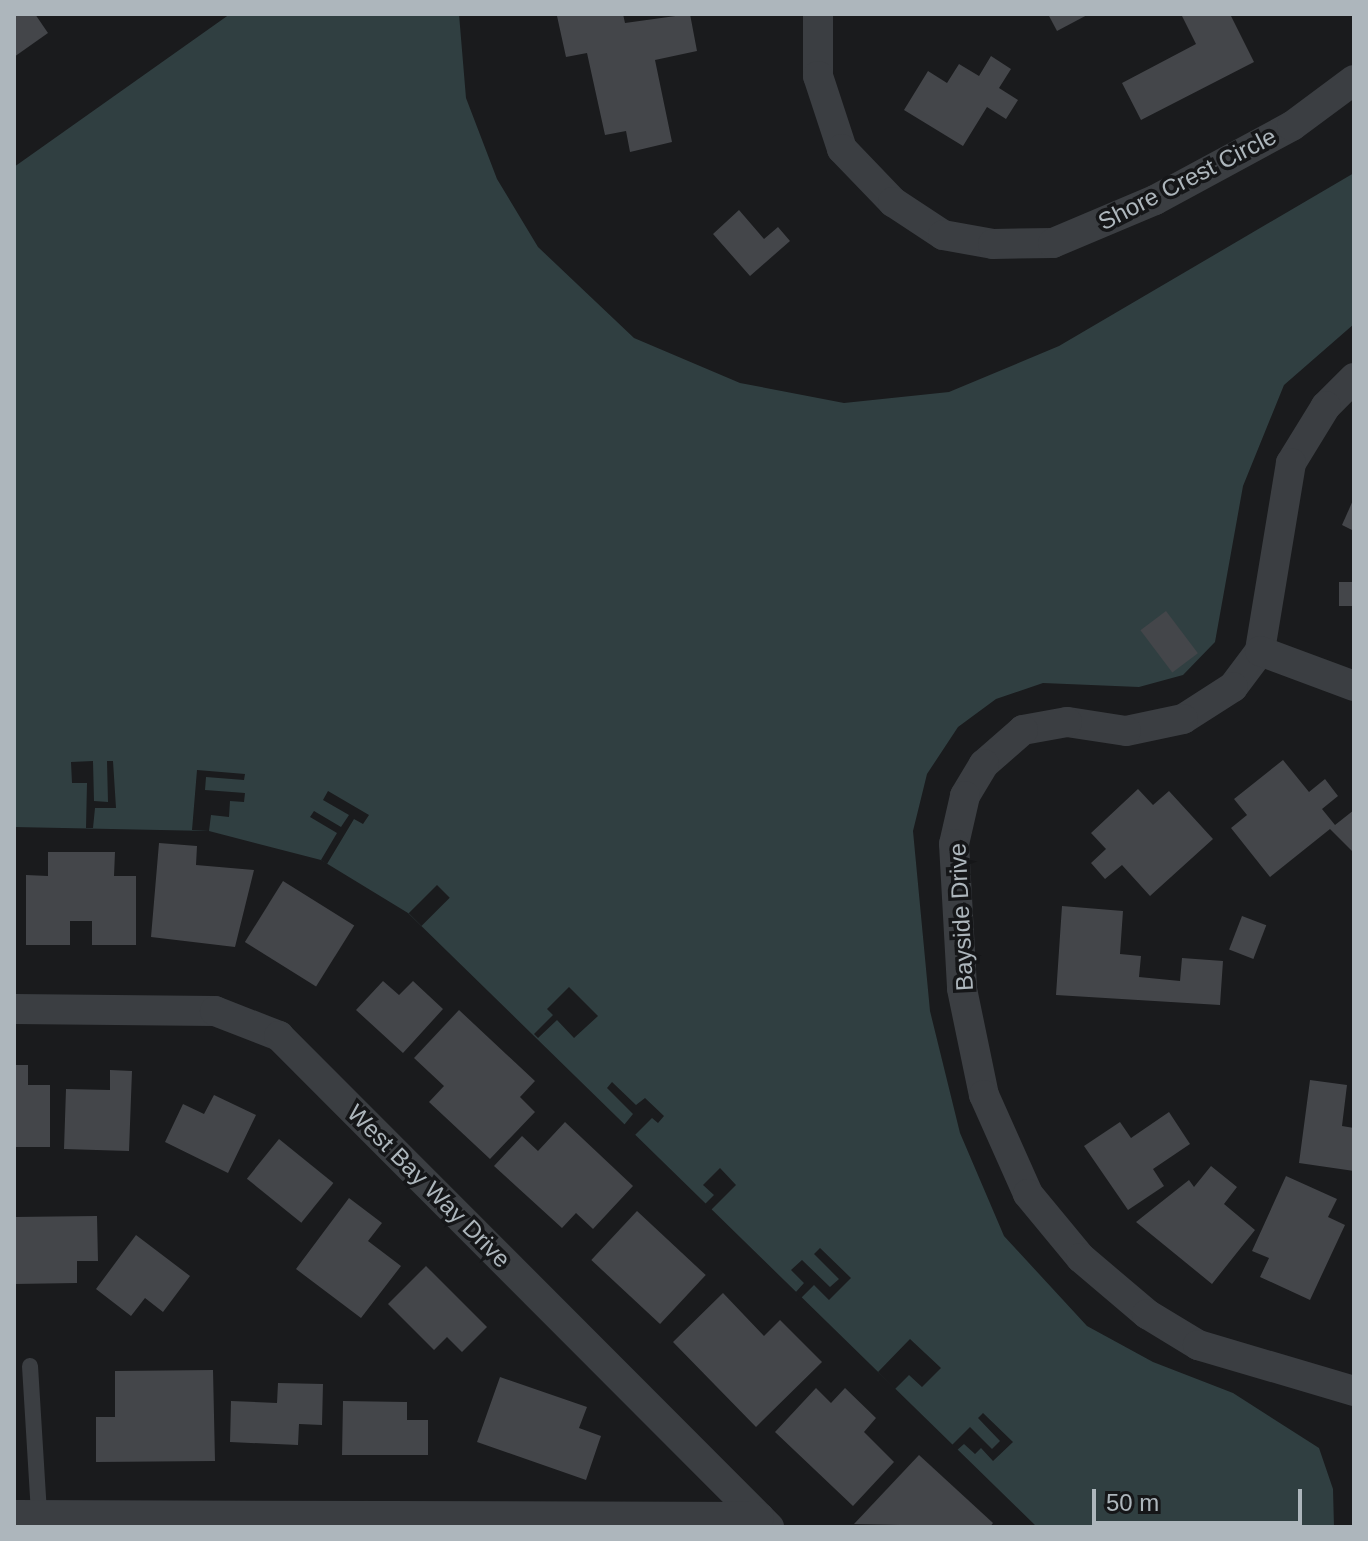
<!DOCTYPE html>
<style>
body{margin:0}
#map{position:relative;width:1368px;height:1541px;overflow:hidden;background:#1a1b1d;font-family:Arial,sans-serif}
div>[style]{position:absolute}
[style*='--x']{left:calc(var(--x)*1px);top:calc(var(--y)*1px);width:calc(var(--w)*1px);rotate:calc(var(--a)*1deg)}
.water>*{inset:0;background:#303f41}
.pier>*{inset:0;background:#1a1b1d;transform-origin:0 0}
.building>*{inset:0;background:#44464a;transform-origin:0 0}
.service>*{height:16px;margin:-8px;padding:0 8px;transform-origin:8px;border-radius:8px;background:#3b3e42}
.minor>*{height:30px;margin:-15px;padding:0 15px;transform-origin:15px;border-radius:15px;background:#3b3e42}
span{translate:-50% -50%;white-space:nowrap;text-align:center;line-height:1.15;-webkit-text-stroke:7px #151618;paint-order:stroke}
.street-label{font-size:24px;color:#adb6bc}
.frame{position:absolute;inset:0;border:16px solid #adb6bc;pointer-events:none}
.scale{position:absolute;left:1092px;top:1489px;width:210px;height:36px;box-sizing:border-box;border:4px solid #adb6bc;border-top:0;padding-left:10px;font-size:24px;line-height:28px;white-space:nowrap;color:#adb6bc;-webkit-text-stroke:6px #151618;paint-order:stroke}
</style>
<div id="map">
<div class="water">
<div style="clip-path:polygon(230px 14px,459px 14px,466px 98px,497px 179px,538px 247px,634px 338px,740px 383px,844px 403px,949px 392px,1059px 346px,1354px 173px,1354px 324px,1284px 385px,1243px 486px,1215px 642px,1183px 675px,1139px 687px,1043px 683px,996px 699px,958px 727px,927px 774px,913px 831px,930px 1011px,960px 1133px,1004px 1236px,1087px 1326px,1153px 1362px,1233px 1393px,1319px 1448px,1333px 1489px,1334px 1527px,1037px 1527px,408px 913px,321px 860px,209px 831px,14px 827px,14px 167px)"></div>
</div>
<div class="pier">
<div style="clip-path:polygon(93px 761px,94px 801px,108px 802px,107px 761px,113px 761px,116px 808px,95px 808px,93px 828px,86px 828px,87px 783px,72px 783px,71px 762px)"></div>
<div style="clip-path:polygon(197px 770px,245px 774px,244px 780px,206px 777px,205px 790px,245px 793px,244px 802px,230px 801px,229px 817px,211px 815px,209px 831px,192px 830px)"></div>
<div style="clip-path:polygon(328px 791px,369px 815px,363px 824px,354px 819px,327px 864px,321px 860px,337px 833px,310px 817px,314px 811px,341px 827px,349px 815px,323px 800px)"></div>
<div style="left:437px;top:885px;width:18px;height:40px;rotate:45deg"></div>
<div style="clip-path:polygon(569px 987px,598px 1016px,574px 1038px,557px 1020px,538px 1038px,534px 1034px,553px 1015px,547px 1009px)"></div>
<div style="clip-path:polygon(612px 1082px,636px 1105px,645px 1098px,664px 1116px,658px 1123px,652px 1118px,635px 1135px,624px 1125px,633px 1114px,607px 1088px)"></div>
<div style="clip-path:polygon(720px 1168px,736px 1185px,710px 1211px,704px 1205px,714px 1195px,703px 1185px)"></div>
<div style="clip-path:polygon(820px 1248px,851px 1278px,829px 1300px,814px 1285px,801px 1298px,795px 1293px,804px 1283px,791px 1270px,802px 1260px,830px 1287px,839px 1279px,814px 1254px)"></div>
<div style="clip-path:polygon(910px 1339px,941px 1368px,922px 1387px,909px 1375px,895px 1389px,878px 1372px)"></div>
<div style="clip-path:polygon(983px 1413px,1013px 1442px,993px 1461px,981px 1448px,975px 1454px,964px 1444px,956px 1451px,951px 1446px,970px 1427px,992px 1449px,1000px 1441px,978px 1418px)"></div>
</div>
<div class="building">
<div style="clip-path:polygon(14px 14px,35px 14px,48px 33px,14px 57px)"></div>
<div style="clip-path:polygon(623px 14px,625px 23px,690px 14px,697px 51px,655px 60px,672px 142px,630px 152px,626px 131px,605px 135px,587px 53px,566px 57px,557px 16px)"></div>
<div style="clip-path:polygon(1048px 14px,1089px 14px,1057px 31px)"></div>
<div style="clip-path:polygon(1181px 14px,1230px 14px,1254px 62px,1141px 120px,1122px 83px,1196px 44px)"></div>
<div style="clip-path:polygon(991px 56px,1011px 69px,999px 88px,1018px 100px,1006px 119px,987px 107px,963px 146px,904px 110px,928px 71px,947px 83px,959px 64px,979px 76px)"></div>
<div style="clip-path:polygon(739px 210px,764px 239px,778px 227px,790px 241px,750px 276px,713px 234px)"></div>
<div style="clip-path:polygon(1354px 498px,1354px 531px,1342px 525px)"></div>
<div style="left:1339px;top:582px;width:15px;height:24px"></div>
<div style="left:1166px;top:611px;width:53px;height:32px;rotate:53deg"></div>
<div style="clip-path:polygon(1283px 760px,1309px 792px,1325px 779px,1338px 796px,1322px 809px,1335px 825px,1354px 810px,1354px 853px,1330px 829px,1270px 877px,1231px 828px,1247px 815px,1234px 799px)"></div>
<div style="clip-path:polygon(1138px 789px,1153px 805px,1169px 791px,1213px 839px,1150px 896px,1122px 865px,1105px 879px,1091px 863px,1106px 849px,1091px 833px)"></div>
<div style="clip-path:polygon(159px 843px,197px 846px,196px 865px,254px 870px,235px 947px,151px 937px)"></div>
<div style="clip-path:polygon(48px 852px,115px 852px,114px 876px,136px 876px,136px 945px,92px 945px,92px 921px,70px 921px,70px 945px,26px 945px,26px 875px,48px 876px)"></div>
<div style="left:283px;top:881px;width:84px;height:72px;rotate:32deg"></div>
<div style="clip-path:polygon(1062px 906px,1123px 911px,1120px 954px,1141px 956px,1139px 977px,1180px 981px,1182px 958px,1223px 961px,1220px 1005px,1056px 995px)"></div>
<div style="left:1242px;top:916px;width:26px;height:36px;rotate:21deg"></div>
<div style="clip-path:polygon(383px 981px,399px 995px,413px 981px,443px 1009px,403px 1053px,356px 1010px)"></div>
<div style="clip-path:polygon(459px 1010px,535px 1081px,520px 1097px,535px 1112px,490px 1159px,429px 1102px,444px 1086px,414px 1058px)"></div>
<div style="clip-path:polygon(14px 1065px,28px 1065px,28px 1085px,50px 1085px,50px 1147px,14px 1147px)"></div>
<div style="clip-path:polygon(110px 1070px,132px 1071px,129px 1151px,64px 1149px,66px 1089px,110px 1090px)"></div>
<div style="clip-path:polygon(1310px 1080px,1347px 1085px,1342px 1126px,1354px 1128px,1354px 1171px,1299px 1163px)"></div>
<div style="clip-path:polygon(214px 1095px,256px 1115px,228px 1173px,165px 1142px,183px 1104px,204px 1114px)"></div>
<div style="clip-path:polygon(1169px 1112px,1190px 1144px,1153px 1169px,1164px 1186px,1128px 1210px,1084px 1146px,1120px 1122px,1131px 1138px)"></div>
<div style="clip-path:polygon(565px 1122px,633px 1186px,593px 1229px,576px 1213px,562px 1228px,494px 1166px,522px 1136px,538px 1151px)"></div>
<div style="left:279px;top:1139px;width:70px;height:51px;rotate:39deg"></div>
<div style="clip-path:polygon(1211px 1166px,1237px 1187px,1224px 1204px,1255px 1230px,1212px 1284px,1136px 1222px,1189px 1180px,1194px 1187px)"></div>
<div style="clip-path:polygon(1286px 1176px,1337px 1199px,1328px 1217px,1345px 1225px,1310px 1300px,1260px 1277px,1269px 1258px,1252px 1251px)"></div>
<div style="clip-path:polygon(349px 1198px,382px 1223px,368px 1241px,401px 1266px,361px 1318px,296px 1269px)"></div>
<div style="left:637px;top:1211px;width:94px;height:67px;rotate:43deg"></div>
<div style="clip-path:polygon(97px 1216px,98px 1261px,77px 1261px,77px 1283px,14px 1284px,14px 1217px)"></div>
<div style="clip-path:polygon(136px 1235px,190px 1276px,163px 1312px,145px 1298px,131px 1316px,96px 1289px)"></div>
<div style="clip-path:polygon(426px 1266px,487px 1327px,462px 1352px,447px 1337px,434px 1350px,388px 1304px)"></div>
<div style="clip-path:polygon(723px 1293px,764px 1336px,780px 1320px,822px 1362px,756px 1427px,673px 1342px)"></div>
<div style="clip-path:polygon(213px 1370px,215px 1461px,96px 1462px,96px 1417px,115px 1417px,115px 1371px)"></div>
<div style="clip-path:polygon(500px 1377px,587px 1407px,579px 1428px,601px 1436px,586px 1480px,477px 1442px)"></div>
<div style="clip-path:polygon(278px 1383px,323px 1384px,322px 1425px,299px 1424px,298px 1445px,230px 1442px,231px 1401px,277px 1403px)"></div>
<div style="clip-path:polygon(816px 1388px,831px 1403px,845px 1388px,876px 1418px,864px 1432px,894px 1462px,853px 1506px,775px 1432px)"></div>
<div style="clip-path:polygon(343px 1401px,407px 1402px,407px 1420px,428px 1420px,428px 1455px,342px 1455px)"></div>
<div style="clip-path:polygon(919px 1455px,993px 1523px,990px 1527px,854px 1524px)"></div>
</div>
<div class="service">
<div style="--x:30;--y:1366;--w:149;--a:86.5"></div>
</div>
<div class="minor">
<div style="--x:818;--y:14;--w:62;--a:90"></div>
<div style="--x:818;--y:76;--w:77;--a:71.8"></div>
<div style="--x:842;--y:149;--w:74;--a:46.1"></div>
<div style="--x:893;--y:202;--w:60;--a:33.4"></div>
<div style="--x:943;--y:235;--w:51;--a:10.2"></div>
<div style="--x:993;--y:244;--w:60;--a:-1"></div>
<div style="--x:1053;--y:243;--w:111;--a:-22.9"></div>
<div style="--x:1155;--y:200;--w:156;--a:-28.4"></div>
<div style="--x:1292;--y:126;--w:77;--a:-36.6"></div>
<div style="--x:1354;--y:378;--w:40;--a:135"></div>
<div style="--x:1326;--y:406;--w:67;--a:121.6"></div>
<div style="--x:1291;--y:463;--w:191;--a:99.4"></div>
<div style="--x:1260;--y:651;--w:45;--a:126.9"></div>
<div style="--x:1233;--y:687;--w:59;--a:147.4"></div>
<div style="--x:1183;--y:719;--w:58;--a:168.1"></div>
<div style="--x:1126;--y:731;--w:60;--a:-171.3"></div>
<div style="--x:1067;--y:722;--w:45;--a:169.7"></div>
<div style="--x:1023;--y:730;--w:52;--a:138.9"></div>
<div style="--x:984;--y:764;--w:37;--a:121"></div>
<div style="--x:965;--y:796;--w:49;--a:102.9"></div>
<div style="--x:954;--y:844;--w:145;--a:86.8"></div>
<div style="--x:962;--y:989;--w:108;--a:78.3"></div>
<div style="--x:984;--y:1095;--w:108;--a:66"></div>
<div style="--x:1028;--y:1194;--w:83;--a:50.4"></div>
<div style="--x:1081;--y:1258;--w:87;--a:40.3"></div>
<div style="--x:1147;--y:1314;--w:60;--a:31.3"></div>
<div style="--x:1198;--y:1345;--w:163;--a:16.4"></div>
<div style="--x:1260;--y:651;--w:100;--a:20.4"></div>
<div style="--x:14;--y:1009;--w:201;--a:0.6"></div>
<div style="--x:215;--y:1011;--w:69;--a:21.3"></div>
<div style="--x:279;--y:1036;--w:694;--a:45.06"></div>
<div style="--x:14;--y:1515;--w:745;--a:0.15"></div>
</div>
<div class="street-label">
<span style="left:1187px;top:179px;rotate:-27deg">Shore Crest Circle</span>
<span style="left:961px;top:917px;rotate:-93deg">Bayside Drive</span>
<span style="left:429px;top:1186px;rotate:45deg">West Bay Way Drive</span>
</div>
<div class="frame"></div>
<div class="scale">50 m</div>
</div>
